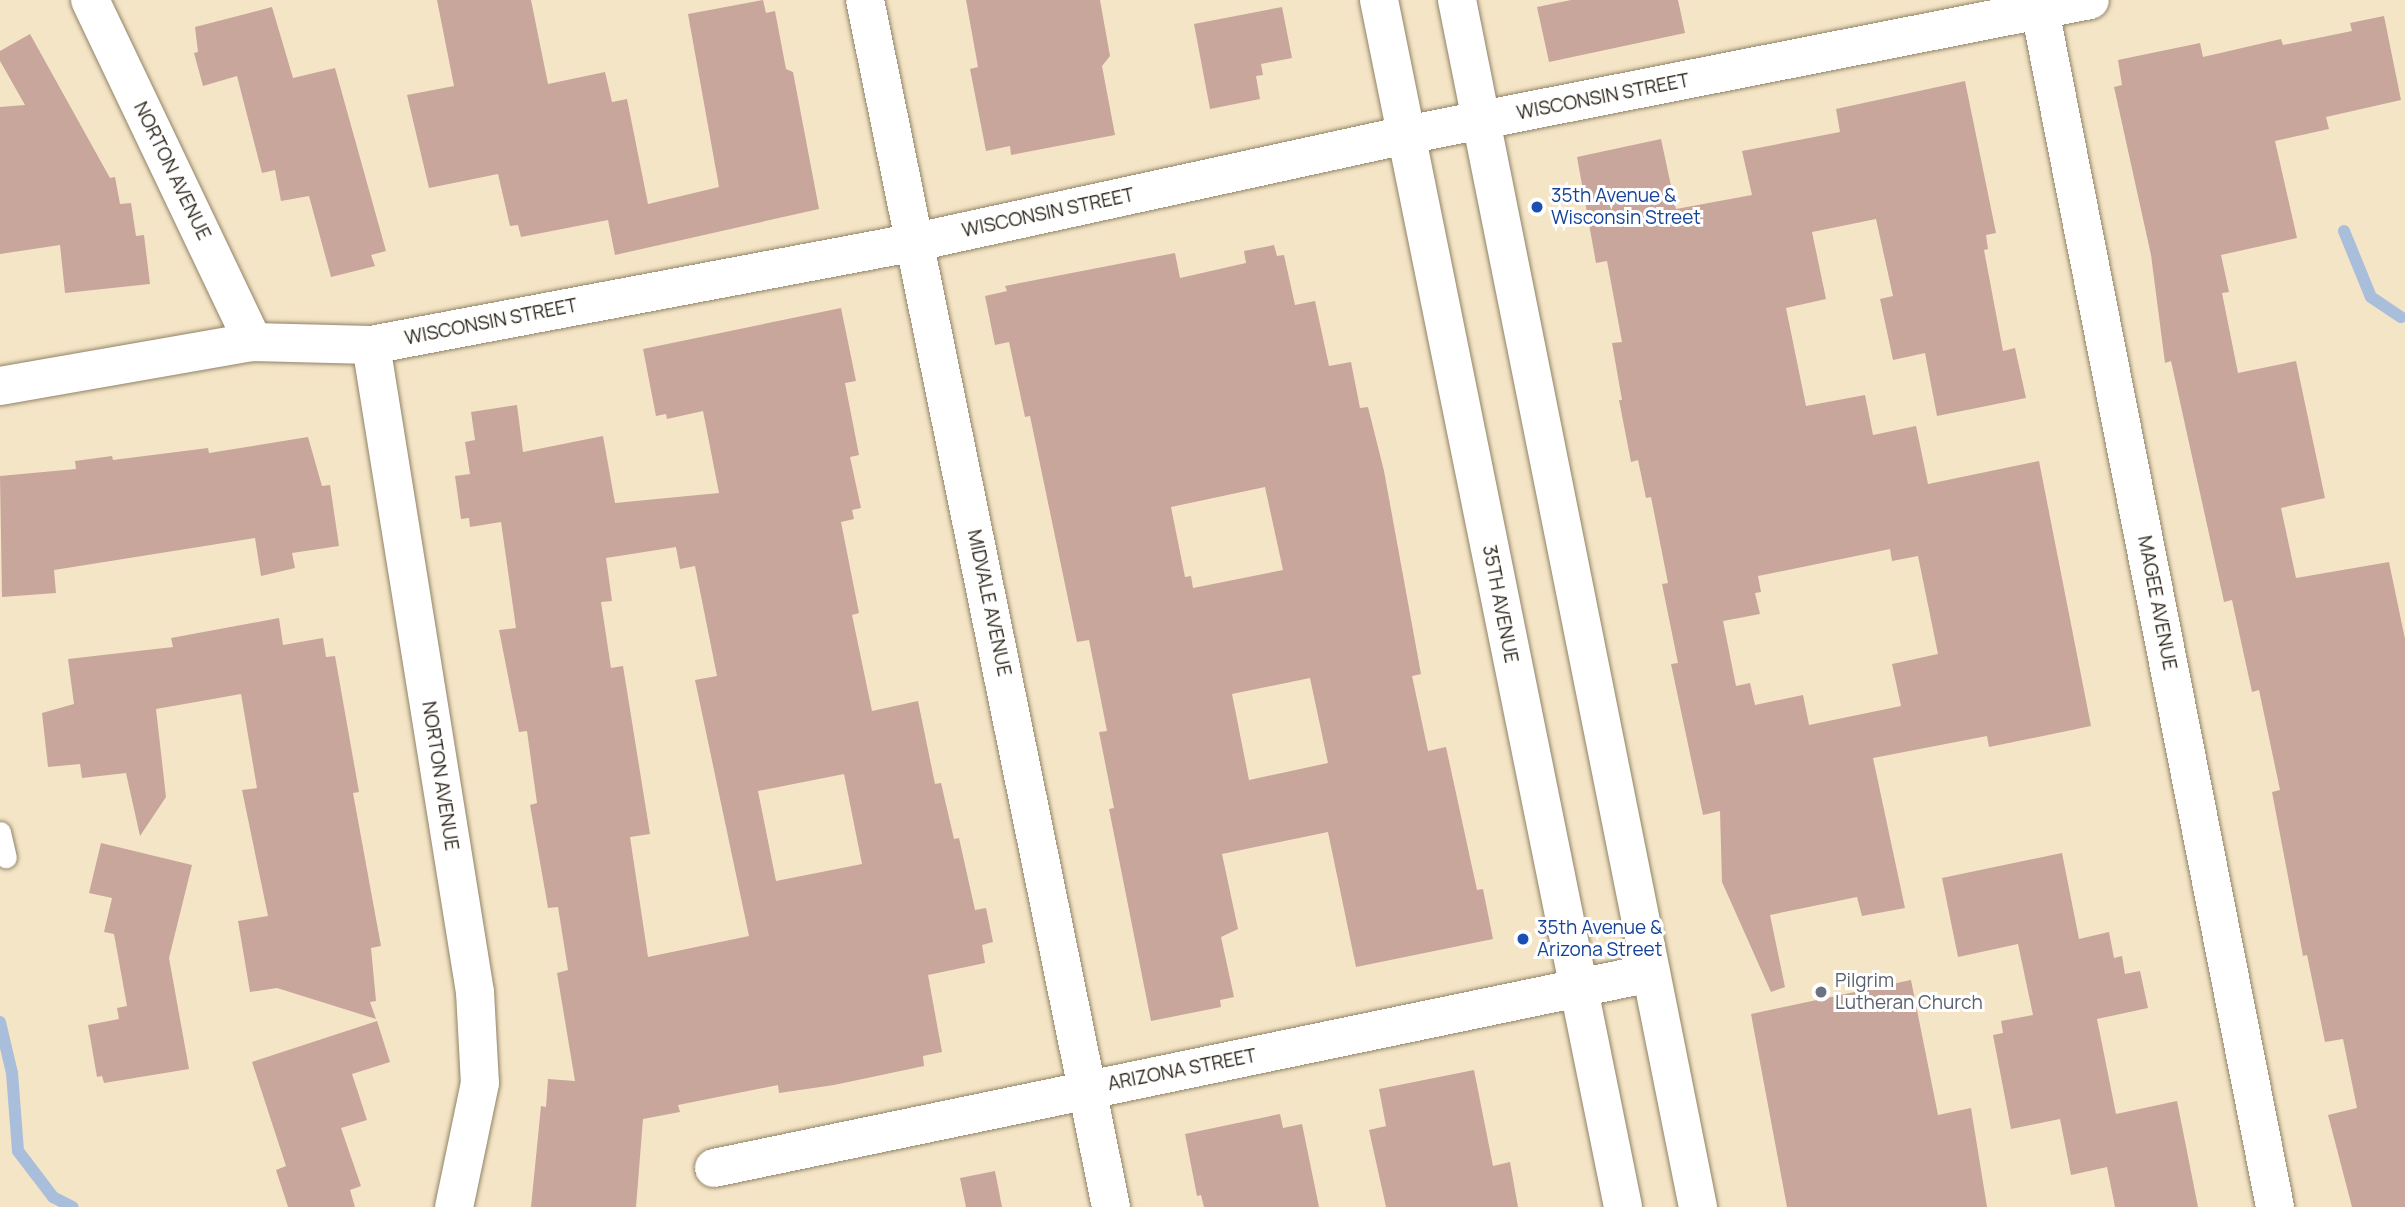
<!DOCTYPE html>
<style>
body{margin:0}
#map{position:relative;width:2405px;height:1207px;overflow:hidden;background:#f5e5c7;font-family:Manrope,sans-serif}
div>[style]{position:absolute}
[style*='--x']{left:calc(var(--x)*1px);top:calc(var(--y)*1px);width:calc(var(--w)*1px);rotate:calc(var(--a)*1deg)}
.stream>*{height:12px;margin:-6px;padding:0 6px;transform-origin:6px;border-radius:6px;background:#a8beda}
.building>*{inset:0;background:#c8a69b}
.roads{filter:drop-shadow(0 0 2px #918367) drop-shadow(0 0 2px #918367)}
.service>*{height:21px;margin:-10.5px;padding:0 10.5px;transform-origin:10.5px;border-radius:10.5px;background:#fff}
.minor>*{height:38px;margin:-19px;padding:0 19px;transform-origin:19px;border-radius:19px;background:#fff}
.secondary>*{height:38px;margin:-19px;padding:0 19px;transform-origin:19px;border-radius:19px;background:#fff}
.dots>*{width:19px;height:19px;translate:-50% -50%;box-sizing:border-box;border:4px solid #fff;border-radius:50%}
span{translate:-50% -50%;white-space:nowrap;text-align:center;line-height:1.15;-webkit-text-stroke:6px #fff;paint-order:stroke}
.street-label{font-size:19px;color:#2e281c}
.transit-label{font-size:19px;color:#164399}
.left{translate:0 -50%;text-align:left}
.worship-label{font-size:19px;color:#5b616d}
</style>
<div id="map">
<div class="stream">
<div style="--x:2344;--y:231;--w:71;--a:67.8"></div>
<div style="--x:2371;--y:297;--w:36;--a:34"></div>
<div style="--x:0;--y:1022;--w:52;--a:76.8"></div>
<div style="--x:12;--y:1073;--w:78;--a:85.6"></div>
<div style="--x:18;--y:1151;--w:58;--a:52.7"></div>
<div style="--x:53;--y:1197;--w:22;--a:27"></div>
</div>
<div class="building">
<div style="clip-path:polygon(437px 0,531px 0,548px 84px,605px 72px,612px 102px,627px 99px,648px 204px,719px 187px,688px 14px,763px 0,766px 13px,775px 11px,786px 69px,793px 72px,819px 209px,615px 255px,608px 220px,521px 237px,518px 225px,510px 226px,498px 174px,429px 188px,407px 95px,454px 86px)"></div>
<div style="clip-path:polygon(966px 0,1100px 0,1110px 56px,1102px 66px,1115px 135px,1011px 155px,1010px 146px,986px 151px,970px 69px,978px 67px)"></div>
<div style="clip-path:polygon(1571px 0,1678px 0,1685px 33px,1549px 62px,1537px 7px)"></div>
<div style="clip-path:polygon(272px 7px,293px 78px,335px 68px,386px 251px,371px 255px,375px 266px,331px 277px,309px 196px,281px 201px,275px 170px,262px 173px,237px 76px,203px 86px,194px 53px,198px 52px,195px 27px)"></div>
<div style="clip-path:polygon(1282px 7px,1292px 58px,1261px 64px,1263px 75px,1256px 76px,1260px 99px,1210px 109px,1194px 24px)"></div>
<div style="clip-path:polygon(2384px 16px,2401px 100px,2326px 117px,2329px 129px,2275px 141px,2297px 238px,2221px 255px,2229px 292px,2222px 293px,2238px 373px,2296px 361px,2325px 498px,2281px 508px,2296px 578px,2389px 562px,2405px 639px,2405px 1207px,2352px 1207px,2328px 1115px,2357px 1108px,2343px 1039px,2325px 1042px,2307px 955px,2303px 956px,2272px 792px,2280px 790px,2259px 690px,2252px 692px,2232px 600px,2224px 602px,2171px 361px,2165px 363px,2151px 255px,2114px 87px,2122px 85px,2118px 60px,2200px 43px,2203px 57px,2281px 39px,2283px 45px,2352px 31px,2350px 23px)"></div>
<div style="clip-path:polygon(30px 34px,110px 178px,115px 177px,120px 204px,131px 203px,136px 236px,144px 235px,150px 284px,65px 293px,60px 245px,0 254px,0 107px,25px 105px,0 61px,0 51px)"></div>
<div style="clip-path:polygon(evenodd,1965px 81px,1996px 233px,1986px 235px,1988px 249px,1984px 250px,2003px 351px,2015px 348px,2026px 398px,1937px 416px,1925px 353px,1893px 360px,1880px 299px,1893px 296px,1876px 219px,1812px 232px,1826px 299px,1786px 308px,1806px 406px,1865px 395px,1873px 435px,1916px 426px,1928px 484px,2039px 461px,2091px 726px,1989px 747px,1987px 736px,1873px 758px,1905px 908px,1862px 916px,1857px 897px,1770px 915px,1785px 987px,1771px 992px,1722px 882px,1720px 811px,1703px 815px,1671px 664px,1678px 663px,1662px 584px,1668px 583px,1651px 497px,1646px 498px,1638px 460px,1631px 462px,1619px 400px,1622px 400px,1612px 343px,1622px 342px,1607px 261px,1596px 263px,1577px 157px,1661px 139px,1676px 209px,1752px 195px,1742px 151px,1840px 132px,1836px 109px,1965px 81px,1890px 549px,1892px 561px,1918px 556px,1938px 654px,1892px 664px,1901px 706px,1809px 725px,1803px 695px,1755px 705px,1750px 683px,1736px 686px,1723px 621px,1760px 614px,1755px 593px,1761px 592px,1758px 576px,1890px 549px)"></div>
<div style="clip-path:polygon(evenodd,1274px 245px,1277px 256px,1284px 255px,1295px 305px,1315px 301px,1329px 366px,1351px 362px,1360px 408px,1368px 407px,1384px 471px,1421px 674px,1412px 676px,1428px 751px,1446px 747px,1477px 890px,1483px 889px,1493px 939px,1356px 967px,1328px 832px,1222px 854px,1238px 929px,1221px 937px,1234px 997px,1220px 1000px,1221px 1007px,1151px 1021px,1109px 809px,1114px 808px,1099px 732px,1107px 731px,1089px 640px,1077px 642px,1030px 416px,1025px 417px,1009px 342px,995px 345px,985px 296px,1007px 291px,1005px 286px,1175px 253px,1180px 278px,1246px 263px,1244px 251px,1274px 245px,1265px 487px,1283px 570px,1193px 588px,1191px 576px,1185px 577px,1171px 507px,1265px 487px,1274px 245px,1310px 678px,1328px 763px,1249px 780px,1232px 694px,1310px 678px)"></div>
<div style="clip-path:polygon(evenodd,841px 308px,856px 381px,845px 383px,859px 455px,850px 457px,861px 508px,852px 510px,854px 519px,841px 522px,859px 613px,852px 615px,872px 711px,918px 701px,935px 784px,941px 783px,954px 839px,959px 838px,975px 910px,986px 908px,993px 942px,982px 945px,985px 963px,928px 975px,942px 1052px,923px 1056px,924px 1066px,834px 1085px,779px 1093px,778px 1085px,678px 1105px,680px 1112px,643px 1119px,636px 1207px,531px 1207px,541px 1106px,546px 1107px,548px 1079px,575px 1081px,557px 973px,568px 970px,558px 907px,548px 908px,530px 805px,537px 803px,527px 731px,519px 732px,499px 630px,516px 628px,501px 522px,470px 527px,469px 518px,461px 519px,455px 476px,470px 474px,465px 442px,475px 440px,471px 412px,517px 405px,523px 452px,603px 436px,615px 503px,719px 493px,703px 411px,667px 419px,666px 414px,656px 416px,643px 349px,841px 308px,676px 547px,680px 569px,695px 566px,717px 676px,695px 680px,749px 936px,648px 957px,630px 837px,650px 834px,623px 666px,611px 668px,601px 602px,612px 601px,606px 558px,676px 547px,841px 308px,844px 774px,862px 864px,776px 881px,758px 791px,844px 774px)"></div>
<div style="clip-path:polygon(308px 437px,322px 486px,330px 485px,339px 546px,292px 553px,295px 568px,261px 576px,255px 538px,54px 570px,56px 593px,2px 597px,0 476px,76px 469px,75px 461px,112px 456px,113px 460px,208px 448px,209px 453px)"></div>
<div style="clip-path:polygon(279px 618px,283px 645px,323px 638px,326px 657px,335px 656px,359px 792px,353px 793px,381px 946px,371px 948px,376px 1001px,370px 1002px,376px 1019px,277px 988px,250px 992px,238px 921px,268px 916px,242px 790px,257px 788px,241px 694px,156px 709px,166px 797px,140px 836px,126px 773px,82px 778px,80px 764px,48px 767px,42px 713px,74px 704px,68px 659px,173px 647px,171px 638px)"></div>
<div style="clip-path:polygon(101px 843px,192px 865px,169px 958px,189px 1069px,104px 1083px,102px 1076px,97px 1077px,88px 1025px,119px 1019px,117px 1008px,127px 1006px,114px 934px,104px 932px,112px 898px,89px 893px)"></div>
<div style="clip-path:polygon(2062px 853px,2079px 939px,2109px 932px,2114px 958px,2122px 956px,2125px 974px,2140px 971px,2148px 1008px,2097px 1019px,2116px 1114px,2177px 1101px,2198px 1207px,2115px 1207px,2107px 1167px,2071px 1175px,2060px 1119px,2011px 1129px,1993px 1035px,2003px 1033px,2001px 1021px,2033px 1015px,2018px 944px,1958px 957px,1942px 878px)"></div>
<div style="clip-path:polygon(1911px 980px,1938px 1115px,1971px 1108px,1987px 1207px,1787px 1207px,1751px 1014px)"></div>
<div style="clip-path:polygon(377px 1021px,390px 1062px,352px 1074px,367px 1120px,341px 1128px,361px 1186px,350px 1190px,355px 1207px,288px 1207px,276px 1170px,286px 1166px,252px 1062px)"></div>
<div style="clip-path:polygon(1474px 1070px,1493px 1166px,1510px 1162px,1518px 1207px,1386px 1207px,1369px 1130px,1386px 1126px,1379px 1089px)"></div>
<div style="clip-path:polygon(1280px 1114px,1283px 1128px,1302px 1124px,1319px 1207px,1204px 1207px,1201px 1195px,1197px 1196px,1185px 1134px)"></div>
<div style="clip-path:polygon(995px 1171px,1002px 1207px,966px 1207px,960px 1178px)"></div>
</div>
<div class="roads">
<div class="service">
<div style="--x:0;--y:832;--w:26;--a:77"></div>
</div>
<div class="minor">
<div style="--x:90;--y:0;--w:379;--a:64.5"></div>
<div style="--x:865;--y:0;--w:1232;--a:78.48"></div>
<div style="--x:2038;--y:0;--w:1230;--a:78.89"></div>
<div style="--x:371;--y:345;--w:655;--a:80.87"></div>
<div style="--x:475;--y:992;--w:91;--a:86.9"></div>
<div style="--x:480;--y:1083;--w:127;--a:101.8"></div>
<div style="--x:0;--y:386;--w:257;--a:-9.9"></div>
<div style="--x:253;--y:342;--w:118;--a:1.5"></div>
<div style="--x:371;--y:345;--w:555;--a:-10.7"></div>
<div style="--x:916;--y:242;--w:502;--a:-12.32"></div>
<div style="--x:1406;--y:135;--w:697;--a:-11.16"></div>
<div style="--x:714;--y:1168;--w:957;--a:-11.76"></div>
</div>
<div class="secondary">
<div style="--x:1379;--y:0;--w:1231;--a:78.57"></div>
<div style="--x:1457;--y:0;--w:1231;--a:78.71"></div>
</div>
</div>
<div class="dots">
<div style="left:1537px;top:207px;background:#1a4fb4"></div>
<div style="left:1523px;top:939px;background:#1a4fb4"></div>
<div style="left:1821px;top:992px;background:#6b7280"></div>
</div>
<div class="street-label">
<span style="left:1603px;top:97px;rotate:-11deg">WISCONSIN STREET</span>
<span style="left:172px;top:171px;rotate:64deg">NORTON AVENUE</span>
<span style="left:1048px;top:213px;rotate:-12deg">WISCONSIN STREET</span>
<span style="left:491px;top:322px;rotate:-11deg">WISCONSIN STREET</span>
<span style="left:989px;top:603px;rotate:78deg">MIDVALE AVENUE</span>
<span style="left:2157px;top:603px;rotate:79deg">MAGEE AVENUE</span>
<span style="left:1500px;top:604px;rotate:79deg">35TH AVENUE</span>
<span style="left:440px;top:776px;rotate:81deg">NORTON AVENUE</span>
<span style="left:1182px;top:1070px;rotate:-11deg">ARIZONA STREET</span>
</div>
<div class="transit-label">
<span class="left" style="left:1551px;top:207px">35th Avenue &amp;<br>Wisconsin Street</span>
<span class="left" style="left:1537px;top:939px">35th Avenue &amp;<br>Arizona Street</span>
</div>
<div class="worship-label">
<span class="left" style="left:1835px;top:992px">Pilgrim<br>Lutheran Church</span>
</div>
</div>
